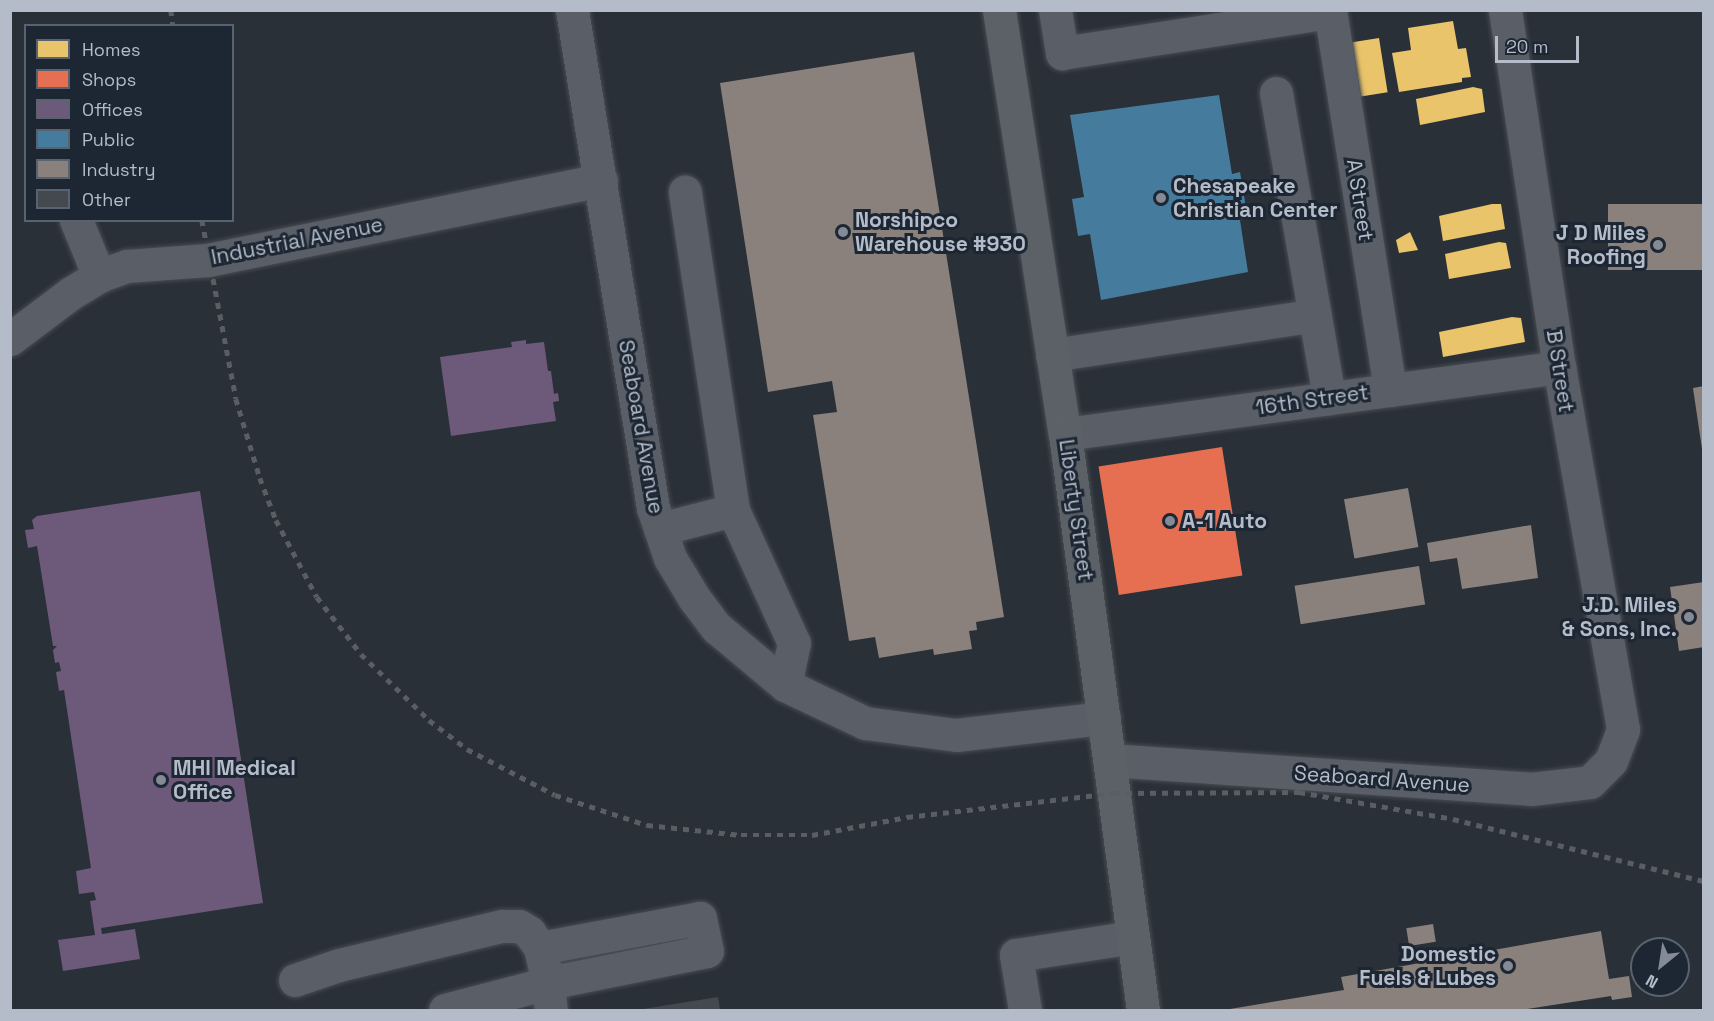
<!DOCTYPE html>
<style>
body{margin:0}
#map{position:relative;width:1714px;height:1021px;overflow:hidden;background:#2a3038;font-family:"Space Grotesk",sans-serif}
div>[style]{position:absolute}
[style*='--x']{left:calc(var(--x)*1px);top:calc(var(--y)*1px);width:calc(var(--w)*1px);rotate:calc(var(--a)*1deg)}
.homes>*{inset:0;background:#e9c46a;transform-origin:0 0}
.shops>*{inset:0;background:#e76f51;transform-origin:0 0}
.offices>*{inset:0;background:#6d597a}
.public>*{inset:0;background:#457b9d}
.industry>*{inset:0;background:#8a817c;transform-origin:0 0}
.building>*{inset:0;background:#444950}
.roads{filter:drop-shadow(0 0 2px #484c53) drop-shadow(0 0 2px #484c53)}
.minor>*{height:33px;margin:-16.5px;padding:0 16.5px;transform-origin:16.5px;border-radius:16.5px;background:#5a5e66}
.major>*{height:33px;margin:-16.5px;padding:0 16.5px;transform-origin:16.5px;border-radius:16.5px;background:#5c6168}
.rail>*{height:4.5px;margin-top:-2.25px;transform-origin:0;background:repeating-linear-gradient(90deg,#595d64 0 6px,transparent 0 12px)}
.dots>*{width:16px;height:16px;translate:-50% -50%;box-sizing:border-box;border:3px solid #1d2633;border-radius:50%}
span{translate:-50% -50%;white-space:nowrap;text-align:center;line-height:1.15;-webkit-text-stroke:6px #1d2633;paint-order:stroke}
.poi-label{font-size:21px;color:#b4bcc9;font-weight:700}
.left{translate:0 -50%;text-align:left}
.right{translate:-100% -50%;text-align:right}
.street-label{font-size:21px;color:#b4bcc9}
.frame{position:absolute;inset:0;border:12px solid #b4bcc9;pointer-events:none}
.legend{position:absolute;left:24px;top:24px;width:210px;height:198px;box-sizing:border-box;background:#1d2633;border:2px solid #59626f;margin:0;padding:8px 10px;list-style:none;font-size:18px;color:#b4bcc9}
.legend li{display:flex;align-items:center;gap:12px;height:30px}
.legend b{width:30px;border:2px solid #59626f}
.north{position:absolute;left:1630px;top:937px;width:60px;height:60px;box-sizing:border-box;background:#1d2633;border:2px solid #59626f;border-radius:50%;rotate:210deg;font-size:16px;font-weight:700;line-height:24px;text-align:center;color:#b4bcc9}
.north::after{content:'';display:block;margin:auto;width:21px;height:27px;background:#848b96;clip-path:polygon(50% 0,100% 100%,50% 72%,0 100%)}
.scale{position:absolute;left:1495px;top:36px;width:84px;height:27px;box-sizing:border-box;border:3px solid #b4bcc9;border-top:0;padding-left:8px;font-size:18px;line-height:21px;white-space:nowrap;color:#b4bcc9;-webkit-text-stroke:4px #1d2633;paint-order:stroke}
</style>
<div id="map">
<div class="homes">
<div style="clip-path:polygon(1453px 21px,1458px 49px,1466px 48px,1471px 77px,1462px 78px,1462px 82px,1399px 92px,1392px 53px,1411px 50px,1408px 28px)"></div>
<div style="left:1379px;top:38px;width:55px;height:27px;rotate:81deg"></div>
<div style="clip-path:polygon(1473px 87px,1482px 89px,1485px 112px,1420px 125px,1416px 99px)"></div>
<div style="clip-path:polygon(1492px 204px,1501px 204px,1505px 229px,1443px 241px,1439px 216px)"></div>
<div style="clip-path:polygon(1410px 232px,1418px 250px,1399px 253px,1396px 240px)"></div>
<div style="clip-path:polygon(1499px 242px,1506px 243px,1511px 268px,1449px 279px,1445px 254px)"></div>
<div style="clip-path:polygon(1512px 317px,1521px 318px,1525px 342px,1443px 357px,1439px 332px)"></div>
</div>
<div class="shops">
<div style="left:1222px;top:447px;width:130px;height:125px;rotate:81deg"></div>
</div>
<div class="offices">
<div style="clip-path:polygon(526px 340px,526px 344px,544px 342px,548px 371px,551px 371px,554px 394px,558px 393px,559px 401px,553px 402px,556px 421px,451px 436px,440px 357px,512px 347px,511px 342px)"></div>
<div style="clip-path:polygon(200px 491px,263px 903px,101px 928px,102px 934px,135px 929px,140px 959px,63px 971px,58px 940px,95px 935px,90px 901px,96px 900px,94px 892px,79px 894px,76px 871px,91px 868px,64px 690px,59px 691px,56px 672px,61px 671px,59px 662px,55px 663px,53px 650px,57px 646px,53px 646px,37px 546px,28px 548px,25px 530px,34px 529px,32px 520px,37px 516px)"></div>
</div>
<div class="public">
<div style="clip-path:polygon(1219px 95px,1232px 174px,1240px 172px,1248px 219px,1240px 220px,1248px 272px,1101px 300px,1090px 234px,1078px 236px,1072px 199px,1084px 197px,1070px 115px)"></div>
</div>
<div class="industry">
<div style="clip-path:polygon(914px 52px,1004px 617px,976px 622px,977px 630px,969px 631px,972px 649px,934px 655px,933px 649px,879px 658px,875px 637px,849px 641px,813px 415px,837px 412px,832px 381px,768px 392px,720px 83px)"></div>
<div style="left:1704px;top:204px;width:66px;height:96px;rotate:90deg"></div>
<div style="clip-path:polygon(1704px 386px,1704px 449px,1702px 449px,1693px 388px)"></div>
<div style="left:1408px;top:488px;width:60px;height:65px;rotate:80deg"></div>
<div style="clip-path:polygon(1531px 525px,1538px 578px,1462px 589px,1457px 558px,1430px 562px,1427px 543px)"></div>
<div style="left:1419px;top:566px;width:39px;height:126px;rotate:81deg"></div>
<div style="clip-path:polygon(1704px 582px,1704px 647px,1679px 651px,1670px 587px)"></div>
<div style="left:1433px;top:924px;width:18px;height:27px;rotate:81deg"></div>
<div style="clip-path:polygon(1601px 931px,1609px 979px,1629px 976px,1632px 997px,1612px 1000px,1611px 996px,1520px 1010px,1224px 1010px,1344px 990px,1341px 977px)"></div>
</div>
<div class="building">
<div style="clip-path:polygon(718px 997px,720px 1010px,643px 1010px,643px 1009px)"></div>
</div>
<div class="roads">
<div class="minor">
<div style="--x:572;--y:10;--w:505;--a:80.76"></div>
<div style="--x:653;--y:508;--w:53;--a:71.2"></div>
<div style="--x:670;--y:558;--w:47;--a:59"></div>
<div style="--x:694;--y:598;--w:38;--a:53"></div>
<div style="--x:717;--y:628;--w:89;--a:40"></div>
<div style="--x:785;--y:685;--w:89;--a:25.4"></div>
<div style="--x:865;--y:723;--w:92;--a:7.5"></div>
<div style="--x:956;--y:735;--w:149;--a:-6.6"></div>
<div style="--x:1055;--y:10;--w:44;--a:80.8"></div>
<div style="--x:1062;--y:53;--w:271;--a:-8.7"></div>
<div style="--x:1330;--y:10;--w:385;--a:81"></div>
<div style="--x:1276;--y:93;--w:310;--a:80.1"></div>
<div style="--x:76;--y:220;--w:61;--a:67.7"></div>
<div style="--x:10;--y:339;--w:76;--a:-37"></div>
<div style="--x:71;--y:293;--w:33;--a:-31"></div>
<div style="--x:99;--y:276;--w:30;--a:-20"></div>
<div style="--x:127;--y:266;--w:81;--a:-4.2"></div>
<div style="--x:208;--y:260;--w:401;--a:-11.5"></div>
<div style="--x:1052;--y:355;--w:266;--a:-8.6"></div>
<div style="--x:1065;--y:434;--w:499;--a:-7.7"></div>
<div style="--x:733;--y:510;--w:146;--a:65.4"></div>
<div style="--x:794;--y:643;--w:43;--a:102.1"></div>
<div style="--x:660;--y:529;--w:75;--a:-14.6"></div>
<div style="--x:733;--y:510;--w:322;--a:-98.6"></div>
<div style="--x:1109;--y:760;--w:423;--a:3.9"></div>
<div style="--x:1531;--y:789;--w:59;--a:-6.8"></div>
<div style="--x:1590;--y:782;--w:30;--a:-45"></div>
<div style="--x:1611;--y:761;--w:34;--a:-69"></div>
<div style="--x:1623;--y:729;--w:368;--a:-100"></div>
<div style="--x:1559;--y:367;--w:361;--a:-98.6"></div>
<div style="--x:295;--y:980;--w:46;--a:-18.8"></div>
<div style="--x:339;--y:965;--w:168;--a:-13.5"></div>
<div style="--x:502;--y:926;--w:17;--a:0"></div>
<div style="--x:519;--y:926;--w:12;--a:31"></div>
<div style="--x:529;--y:932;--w:19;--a:55"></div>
<div style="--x:445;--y:1010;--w:106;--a:-14.7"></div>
<div style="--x:548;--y:983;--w:162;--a:-11.4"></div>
<div style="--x:707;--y:951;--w:34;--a:-102"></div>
<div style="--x:700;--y:918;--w:163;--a:169.4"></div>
<div style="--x:540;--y:948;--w:36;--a:77"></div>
<div style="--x:548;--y:983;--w:27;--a:84"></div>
<div style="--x:1025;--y:1010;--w:56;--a:-99.3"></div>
<div style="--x:1016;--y:955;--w:118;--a:-8.7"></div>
</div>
<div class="major">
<div style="--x:999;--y:10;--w:429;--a:81.2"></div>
<div style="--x:1065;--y:434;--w:581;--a:82.29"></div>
</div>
</div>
<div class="rail">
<div style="--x:171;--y:10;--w:16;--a:83"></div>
<div style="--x:202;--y:220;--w:182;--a:79.2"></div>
<div style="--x:236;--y:399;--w:83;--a:73.1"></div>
<div style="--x:260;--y:478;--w:45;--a:69.1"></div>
<div style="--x:276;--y:520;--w:87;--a:62"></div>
<div style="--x:317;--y:597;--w:72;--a:52.3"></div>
<div style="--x:361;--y:654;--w:95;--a:44.1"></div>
<div style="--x:429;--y:720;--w:48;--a:37.3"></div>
<div style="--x:467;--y:749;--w:99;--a:27.6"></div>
<div style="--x:555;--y:795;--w:97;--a:18.1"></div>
<div style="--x:647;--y:825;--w:95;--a:6.1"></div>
<div style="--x:741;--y:835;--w:71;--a:0"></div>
<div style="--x:812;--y:835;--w:97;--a:-10.7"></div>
<div style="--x:907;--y:817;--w:208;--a:-6.6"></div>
<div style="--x:1114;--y:793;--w:185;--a:-0.3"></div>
<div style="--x:1299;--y:792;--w:156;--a:9.9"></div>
<div style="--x:1453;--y:819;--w:259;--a:13.9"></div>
</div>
<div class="dots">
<div style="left:1161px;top:198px;background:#848b96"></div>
<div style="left:843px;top:232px;background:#848b96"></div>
<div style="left:1658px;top:245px;background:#848b96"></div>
<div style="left:1170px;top:521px;background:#848b96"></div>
<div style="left:1689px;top:617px;background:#848b96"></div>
<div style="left:161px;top:780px;background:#848b96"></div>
<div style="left:1508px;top:966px;background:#848b96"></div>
</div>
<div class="poi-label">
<span class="left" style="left:1173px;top:198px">Chesapeake<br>Christian Center</span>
<span class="left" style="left:855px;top:232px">Norshipco<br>Warehouse #930</span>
<span class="right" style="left:1646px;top:245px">J D Miles<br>Roofing</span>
<span class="left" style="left:1182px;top:521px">A-1 Auto</span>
<span class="right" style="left:1677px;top:617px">J.D. Miles<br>&amp; Sons, Inc.</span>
<span class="left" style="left:173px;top:780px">MHI Medical<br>Office</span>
<span class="right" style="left:1496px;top:966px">Domestic<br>Fuels &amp; Lubes</span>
</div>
<div class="street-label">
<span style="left:1360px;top:200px;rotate:81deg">A Street</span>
<span style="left:297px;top:241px;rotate:-11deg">Industrial Avenue</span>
<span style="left:1560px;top:371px;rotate:81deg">B Street</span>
<span style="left:1312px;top:400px;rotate:-8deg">16th Street</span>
<span style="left:641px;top:427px;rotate:80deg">Seaboard Avenue</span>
<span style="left:1076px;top:510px;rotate:82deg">Liberty Street</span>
<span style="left:1382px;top:779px;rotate:4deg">Seaboard Avenue</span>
</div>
<div class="frame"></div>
<ul class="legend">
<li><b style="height:16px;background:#e9c46a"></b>Homes</li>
<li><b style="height:16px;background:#e76f51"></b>Shops</li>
<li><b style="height:16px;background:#6d597a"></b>Offices</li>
<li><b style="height:16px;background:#457b9d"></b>Public</li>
<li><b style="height:16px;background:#8a817c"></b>Industry</li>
<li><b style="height:16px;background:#444950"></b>Other</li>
</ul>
<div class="north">N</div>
<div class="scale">20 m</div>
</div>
